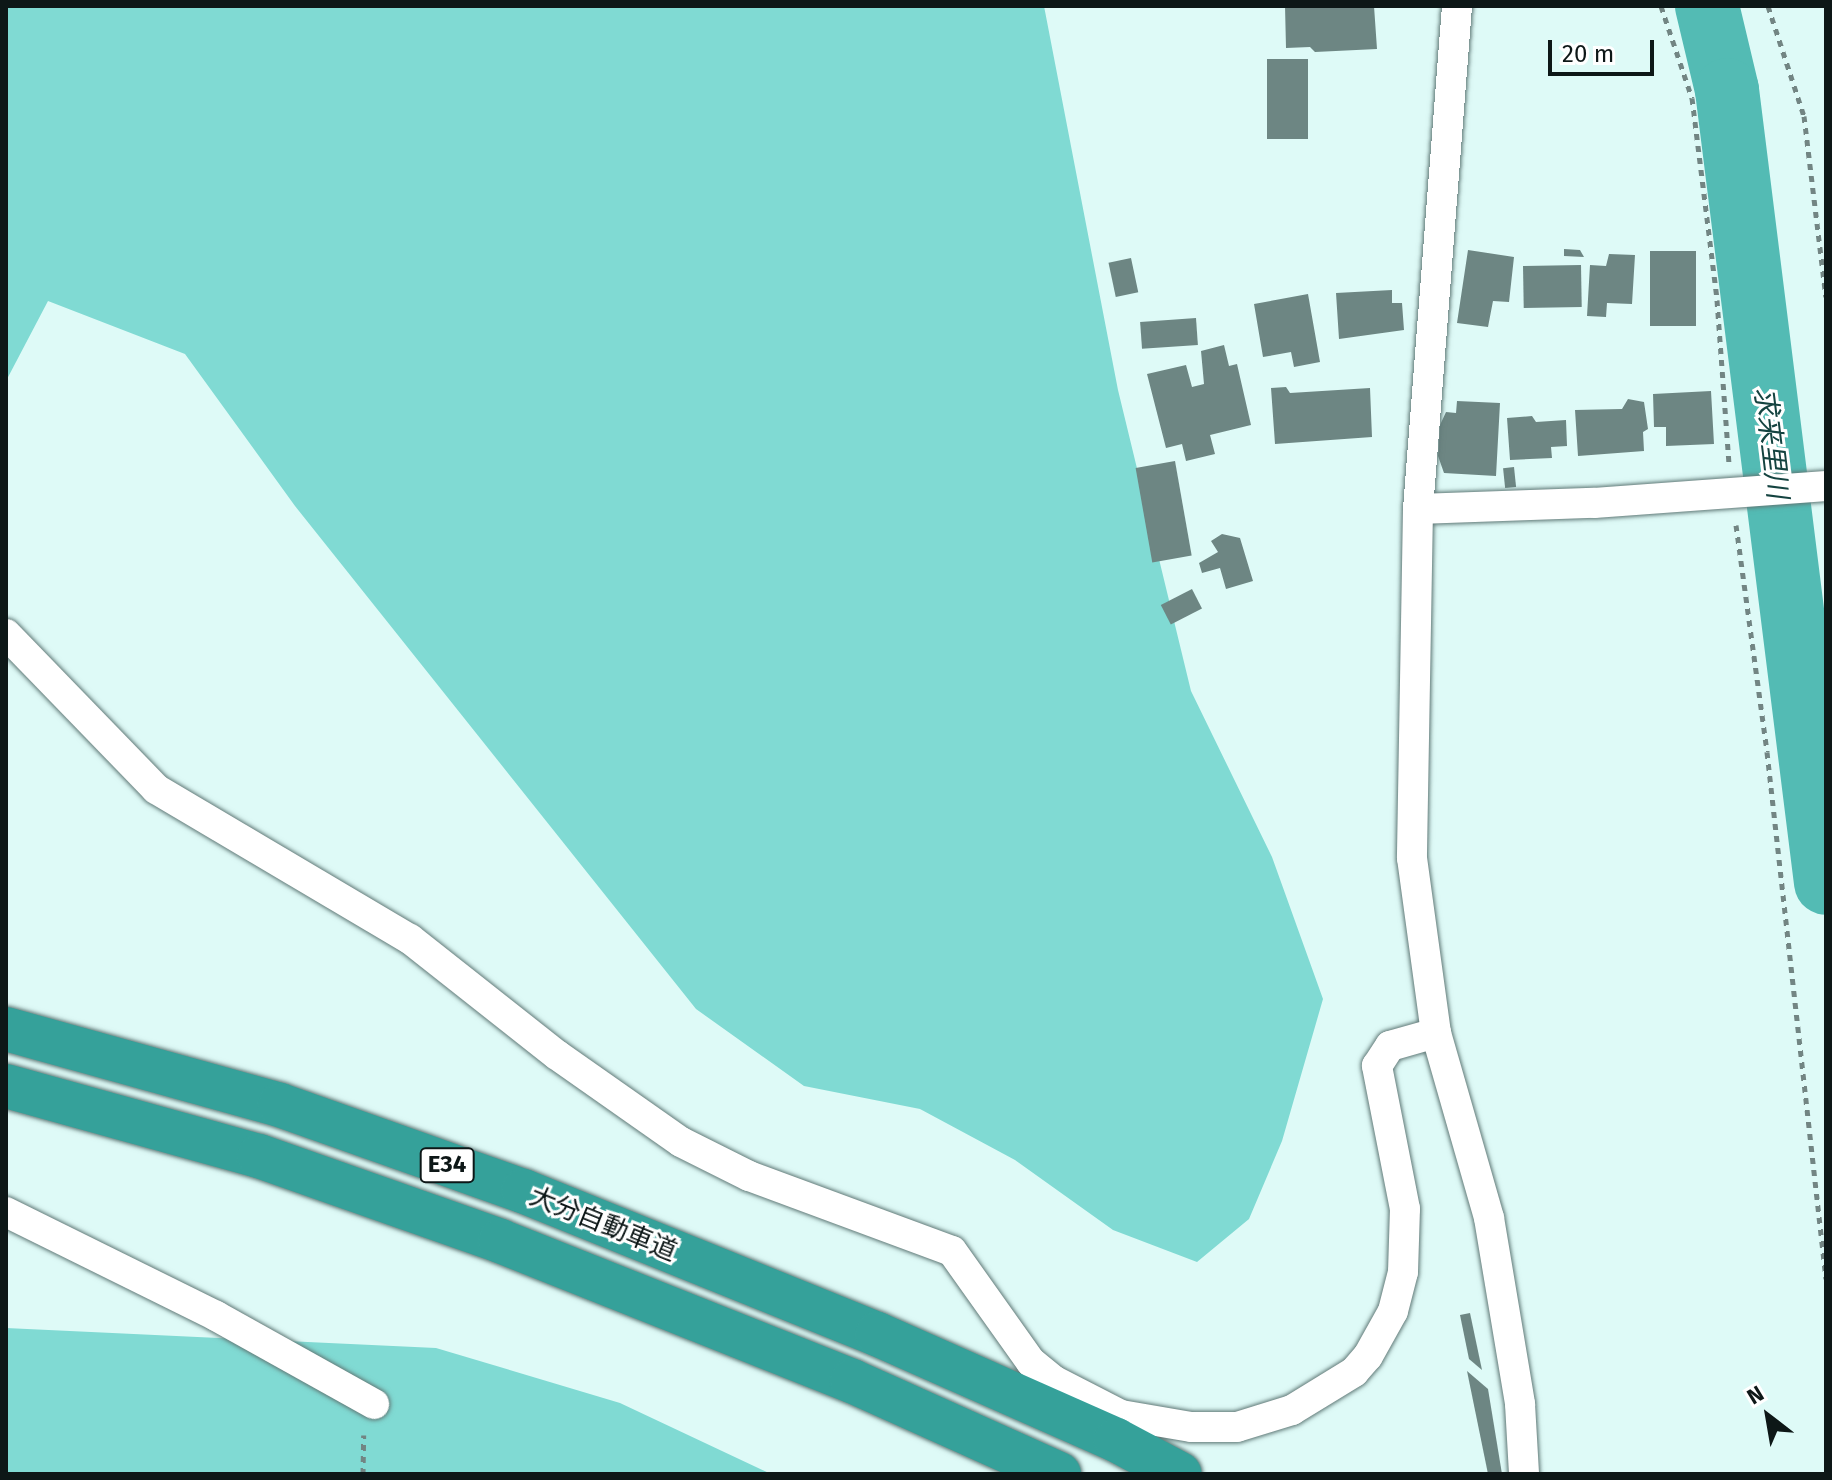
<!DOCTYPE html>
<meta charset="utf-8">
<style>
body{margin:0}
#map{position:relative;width:1832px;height:1480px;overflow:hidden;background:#defaf7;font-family:"Fira Sans","Noto Sans JP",sans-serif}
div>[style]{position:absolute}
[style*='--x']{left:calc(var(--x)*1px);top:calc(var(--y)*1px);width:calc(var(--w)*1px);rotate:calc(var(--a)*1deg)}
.green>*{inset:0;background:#80dad3}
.river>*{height:64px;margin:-32px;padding:0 32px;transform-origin:32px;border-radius:32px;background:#53bbb4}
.building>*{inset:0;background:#6d8683;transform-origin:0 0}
.path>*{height:5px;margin-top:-2.5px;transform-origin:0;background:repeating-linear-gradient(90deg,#728583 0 6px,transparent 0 12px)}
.roads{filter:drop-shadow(0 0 2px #617a78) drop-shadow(0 0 2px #617a78)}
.street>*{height:30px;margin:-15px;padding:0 15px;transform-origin:15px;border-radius:15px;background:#fff}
.highway>*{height:44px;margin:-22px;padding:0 22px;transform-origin:22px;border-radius:22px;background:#35a19a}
span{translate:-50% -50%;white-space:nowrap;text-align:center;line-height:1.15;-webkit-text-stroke:6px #fff;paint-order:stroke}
.shield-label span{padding:2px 6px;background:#fff;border:2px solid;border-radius:6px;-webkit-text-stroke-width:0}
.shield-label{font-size:24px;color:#0d1717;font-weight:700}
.street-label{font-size:26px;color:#0d1717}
.water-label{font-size:28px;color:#144340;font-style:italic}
.frame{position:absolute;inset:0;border:8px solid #0d1717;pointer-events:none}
.north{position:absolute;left:1728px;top:1376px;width:80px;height:80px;-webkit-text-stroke:6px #fff;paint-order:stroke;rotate:329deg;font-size:22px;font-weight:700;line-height:32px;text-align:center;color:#0d1717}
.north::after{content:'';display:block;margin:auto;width:28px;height:36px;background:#0d1717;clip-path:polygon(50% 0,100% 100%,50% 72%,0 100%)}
.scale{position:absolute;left:1548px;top:40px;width:106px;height:36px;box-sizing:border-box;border:4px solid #0d1717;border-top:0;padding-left:10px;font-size:24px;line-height:28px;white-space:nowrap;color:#0d1717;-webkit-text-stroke:6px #fff;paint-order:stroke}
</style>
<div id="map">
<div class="green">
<div style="clip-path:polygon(6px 6px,1044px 6px,1118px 390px,1191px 691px,1272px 857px,1323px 999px,1282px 1141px,1249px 1219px,1197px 1262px,1113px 1230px,1015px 1160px,920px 1109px,804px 1086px,696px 1009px,295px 506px,185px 354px,48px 301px,6px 381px)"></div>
<div style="clip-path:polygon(6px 1328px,436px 1348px,620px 1403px,771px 1474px,6px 1474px)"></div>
</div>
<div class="river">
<div style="--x:1707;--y:6;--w:86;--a:76.6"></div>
<div style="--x:1727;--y:90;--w:799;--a:82.88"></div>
</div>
<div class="building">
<div style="clip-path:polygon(1285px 6px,1374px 6px,1377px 49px,1315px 52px,1310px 47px,1286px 48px)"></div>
<div style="left:1267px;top:59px;width:41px;height:80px"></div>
<div style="clip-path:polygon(1564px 249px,1580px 250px,1584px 257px,1564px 256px)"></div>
<div style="clip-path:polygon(1468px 250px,1514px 257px,1509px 302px,1493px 301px,1488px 327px,1457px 323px)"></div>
<div style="left:1650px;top:251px;width:46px;height:75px"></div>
<div style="clip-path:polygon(1609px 254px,1635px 255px,1632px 304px,1607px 303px,1606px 317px,1587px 316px,1590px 265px,1606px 266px)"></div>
<div style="left:1131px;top:258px;width:35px;height:23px;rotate:78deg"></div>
<div style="left:1581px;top:265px;width:42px;height:58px;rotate:89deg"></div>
<div style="clip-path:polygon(1392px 290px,1392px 303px,1402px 303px,1404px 330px,1339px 339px,1336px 293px)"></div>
<div style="clip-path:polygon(1308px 294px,1320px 362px,1294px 367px,1291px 352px,1263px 357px,1254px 304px)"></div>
<div style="left:1196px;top:318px;width:27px;height:56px;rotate:86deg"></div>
<div style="clip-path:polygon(1224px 345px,1229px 366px,1237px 364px,1251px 425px,1210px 435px,1215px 454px,1186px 461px,1182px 444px,1166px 448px,1147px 374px,1186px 365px,1192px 387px,1204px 384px,1201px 351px)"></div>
<div style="clip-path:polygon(1286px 387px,1290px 393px,1370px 388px,1372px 437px,1275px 444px,1271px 388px)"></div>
<div style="clip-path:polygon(1711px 391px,1714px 444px,1666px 446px,1666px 427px,1654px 427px,1653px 394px)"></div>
<div style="clip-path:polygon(1628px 399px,1644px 402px,1648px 429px,1643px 432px,1644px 451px,1578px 456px,1575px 410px,1622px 409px)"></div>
<div style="clip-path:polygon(1457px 401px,1500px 403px,1496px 476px,1444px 473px,1438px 456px,1440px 425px,1446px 412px,1456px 413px)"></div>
<div style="clip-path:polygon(1532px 416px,1536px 422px,1566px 420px,1567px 446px,1551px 447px,1552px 458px,1510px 460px,1507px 418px)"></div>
<div style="left:1175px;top:461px;width:96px;height:40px;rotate:80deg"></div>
<div style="left:1514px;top:467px;width:20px;height:11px;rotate:84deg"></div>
<div style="clip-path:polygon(1222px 534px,1240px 538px,1253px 581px,1226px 589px,1220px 568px,1202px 573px,1199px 563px,1218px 552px,1211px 541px)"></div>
<div style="left:1192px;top:589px;width:22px;height:35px;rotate:63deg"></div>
<div style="clip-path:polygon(1470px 1313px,1482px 1370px,1469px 1359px,1460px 1315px)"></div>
<div style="clip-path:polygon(1467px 1371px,1488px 1389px,1502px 1474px,1488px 1474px)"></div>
</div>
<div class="path">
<div style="--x:1661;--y:6;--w:97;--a:71.4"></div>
<div style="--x:1692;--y:98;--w:204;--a:82.9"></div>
<div style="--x:1717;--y:300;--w:164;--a:85.8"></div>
<div style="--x:1768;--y:6;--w:116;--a:71.9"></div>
<div style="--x:1804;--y:116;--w:182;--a:83.1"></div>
<div style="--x:1736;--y:525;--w:229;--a:82.2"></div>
<div style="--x:1767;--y:752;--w:530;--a:83.61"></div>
<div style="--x:363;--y:1474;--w:39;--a:-89"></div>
</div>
<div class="roads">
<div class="street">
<div style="--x:1457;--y:6;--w:505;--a:94.43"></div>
<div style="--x:1418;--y:509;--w:349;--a:91"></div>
<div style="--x:1412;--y:858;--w:177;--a:82.2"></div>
<div style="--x:1436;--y:1033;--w:192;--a:74"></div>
<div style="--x:1489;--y:1218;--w:189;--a:80.5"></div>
<div style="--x:1520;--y:1404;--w:70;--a:86.7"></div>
<div style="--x:1418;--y:509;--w:176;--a:-2"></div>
<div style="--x:1594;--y:503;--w:233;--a:-4.2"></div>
<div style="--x:6;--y:634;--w:216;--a:45.9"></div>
<div style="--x:156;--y:789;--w:295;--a:30.6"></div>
<div style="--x:410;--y:939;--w:187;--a:38.3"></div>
<div style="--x:557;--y:1055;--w:151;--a:35.1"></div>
<div style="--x:681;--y:1142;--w:76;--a:26.6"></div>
<div style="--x:749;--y:1176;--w:216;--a:20.3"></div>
<div style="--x:952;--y:1251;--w:136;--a:54.6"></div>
<div style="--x:1031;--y:1362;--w:28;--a:39"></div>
<div style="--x:1053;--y:1380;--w:76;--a:27.2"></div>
<div style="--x:1121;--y:1415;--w:71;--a:9.7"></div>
<div style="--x:1191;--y:1427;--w:46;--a:0"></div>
<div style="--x:1237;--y:1427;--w:58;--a:-17.2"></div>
<div style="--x:1292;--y:1410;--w:73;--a:-31.5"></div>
<div style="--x:1354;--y:1372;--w:21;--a:-49"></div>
<div style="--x:1368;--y:1356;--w:51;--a:-60.9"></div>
<div style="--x:1393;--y:1311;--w:40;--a:-75.6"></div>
<div style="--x:1403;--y:1272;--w:63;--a:-88.2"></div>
<div style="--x:1405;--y:1209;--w:146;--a:-101.1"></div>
<div style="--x:1377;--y:1066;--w:24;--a:-57"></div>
<div style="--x:1390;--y:1046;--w:48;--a:-15.8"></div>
<div style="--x:6;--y:1212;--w:234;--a:26.3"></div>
<div style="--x:216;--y:1316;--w:181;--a:29.1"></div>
</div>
<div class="highway">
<div style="--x:6;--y:1029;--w:284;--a:15.5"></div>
<div style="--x:280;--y:1105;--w:258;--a:19.5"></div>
<div style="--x:523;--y:1191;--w:382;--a:22"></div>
<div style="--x:877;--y:1334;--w:261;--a:23.9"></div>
<div style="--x:1116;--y:1440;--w:72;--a:28"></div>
<div style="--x:6;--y:1086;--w:263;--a:15.5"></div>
<div style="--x:259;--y:1156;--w:256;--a:19.4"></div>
<div style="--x:500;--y:1241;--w:379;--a:21.7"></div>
<div style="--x:852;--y:1381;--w:227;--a:24.2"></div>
</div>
</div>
<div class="shield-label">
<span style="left:447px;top:1165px">E34</span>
</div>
<div class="street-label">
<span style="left:603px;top:1224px;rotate:22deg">大分自動車道</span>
</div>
<div class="water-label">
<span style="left:1771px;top:443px;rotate:83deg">求来里川</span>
</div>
<div class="frame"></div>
<div class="north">N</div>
<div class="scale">20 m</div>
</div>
